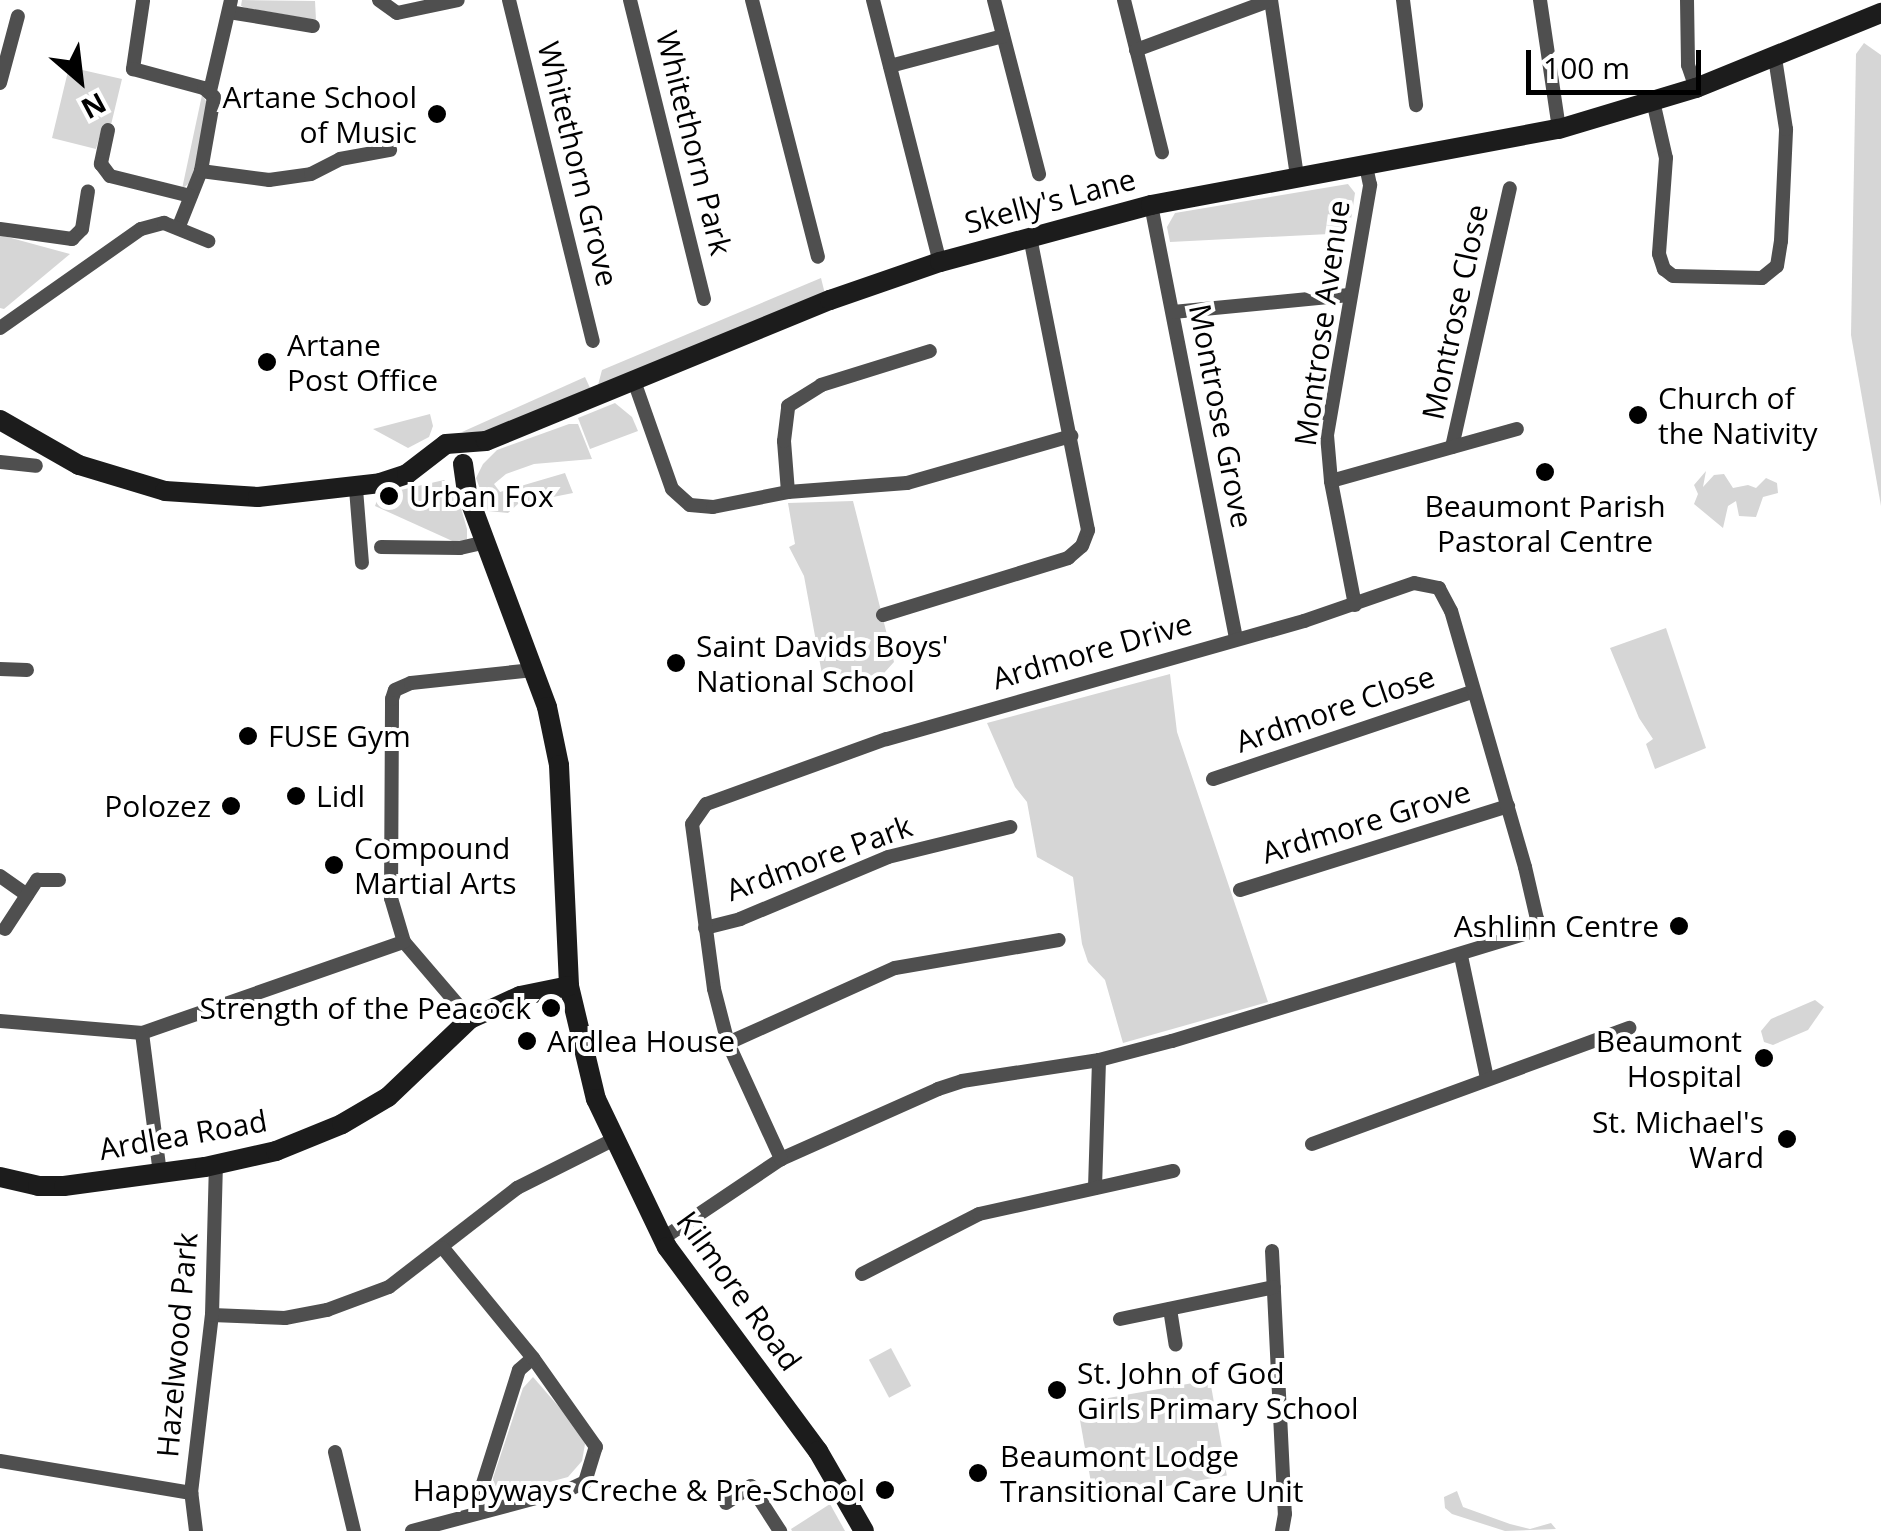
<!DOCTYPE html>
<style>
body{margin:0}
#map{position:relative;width:1881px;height:1531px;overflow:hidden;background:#fff;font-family:"Open Sans",sans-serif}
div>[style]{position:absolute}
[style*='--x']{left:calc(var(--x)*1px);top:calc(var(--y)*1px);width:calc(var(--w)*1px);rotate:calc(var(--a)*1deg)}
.green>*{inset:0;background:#d6d6d6;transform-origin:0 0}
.street>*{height:14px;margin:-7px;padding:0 7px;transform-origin:7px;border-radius:7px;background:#4f4f4f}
.secondary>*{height:20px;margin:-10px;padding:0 10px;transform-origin:10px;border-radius:10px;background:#1c1c1c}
.dots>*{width:28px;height:28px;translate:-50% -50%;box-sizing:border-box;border:5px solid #fff;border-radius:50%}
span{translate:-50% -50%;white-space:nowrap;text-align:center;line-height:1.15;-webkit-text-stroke:8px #fff;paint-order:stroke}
.poi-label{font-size:30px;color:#000}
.right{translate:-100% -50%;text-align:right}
.left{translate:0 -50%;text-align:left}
.street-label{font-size:30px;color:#000}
.north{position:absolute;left:30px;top:30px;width:100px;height:100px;-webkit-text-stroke:8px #fff;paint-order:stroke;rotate:152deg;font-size:28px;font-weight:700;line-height:40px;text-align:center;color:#000}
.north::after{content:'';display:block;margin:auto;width:35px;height:45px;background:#000;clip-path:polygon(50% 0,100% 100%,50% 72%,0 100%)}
.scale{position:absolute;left:1526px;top:50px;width:175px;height:45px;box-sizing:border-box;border:5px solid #000;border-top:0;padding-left:12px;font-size:30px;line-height:35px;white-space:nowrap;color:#000;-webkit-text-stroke:8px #fff;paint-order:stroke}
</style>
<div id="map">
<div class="green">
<div style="clip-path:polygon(242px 0,315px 1px,316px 20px,246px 8px,241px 6px)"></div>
<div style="clip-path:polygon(1864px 43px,1881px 55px,1881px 506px,1851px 335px,1856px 54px)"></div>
<div style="clip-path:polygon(69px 67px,122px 79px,110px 129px,102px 128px,96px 149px,52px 138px)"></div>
<div style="clip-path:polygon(202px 95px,208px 104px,192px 181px,182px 189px)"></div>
<div style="clip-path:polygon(1348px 184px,1355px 193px,1349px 233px,1170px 242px,1167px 227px,1175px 213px)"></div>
<div style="clip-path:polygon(0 235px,70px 254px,4px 309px,0 308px)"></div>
<div style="clip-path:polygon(821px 278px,825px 294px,598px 385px,602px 370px)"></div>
<div style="clip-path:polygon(585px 377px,591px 390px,489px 434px,462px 432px)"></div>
<div style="clip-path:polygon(615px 403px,632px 417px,638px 431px,590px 449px,578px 418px)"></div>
<div style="clip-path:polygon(430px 414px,433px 426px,429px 437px,408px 448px,373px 429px)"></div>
<div style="clip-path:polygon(569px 424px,578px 424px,592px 459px,534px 464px,506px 474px,494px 484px,500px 492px,565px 473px,573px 493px,518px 504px,508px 513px,488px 511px,476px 478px,483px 464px,497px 450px)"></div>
<div style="clip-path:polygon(1706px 471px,1703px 487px,1714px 475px,1724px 474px,1733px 488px,1748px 485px,1756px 488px,1766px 478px,1777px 483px,1778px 493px,1763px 497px,1756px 517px,1739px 516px,1736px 501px,1728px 506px,1723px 528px,1694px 504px,1698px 494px,1694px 485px)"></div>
<div style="clip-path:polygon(444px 480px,456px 491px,467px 529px,467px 539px,459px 544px,375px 506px,379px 495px)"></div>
<div style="clip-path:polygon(853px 501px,894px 662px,884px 673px,824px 685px,804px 576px,789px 547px,795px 544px,788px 503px)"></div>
<div style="clip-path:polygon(1666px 628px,1706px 748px,1655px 769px,1646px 744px,1653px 739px,1639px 718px,1610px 648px)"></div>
<div style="clip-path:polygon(1170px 674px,1177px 732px,1268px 1002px,1123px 1043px,1105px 980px,1088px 962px,1082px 944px,1073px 877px,1037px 857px,1027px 802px,1015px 787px,987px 723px)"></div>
<div style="clip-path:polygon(1815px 1000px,1824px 1007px,1808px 1030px,1773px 1045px,1764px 1042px,1761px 1031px,1771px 1019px)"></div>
<div style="left:891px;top:1348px;width:43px;height:25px;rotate:62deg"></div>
<div style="clip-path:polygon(533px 1377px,579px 1430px,585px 1444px,582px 1461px,568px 1477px,494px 1497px,493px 1478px,523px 1388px)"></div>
<div style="left:1210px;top:1380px;width:97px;height:135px;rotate:80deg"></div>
<div style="clip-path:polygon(1457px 1491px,1463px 1507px,1510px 1524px,1530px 1529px,1551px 1523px,1556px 1529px,1505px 1531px,1452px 1514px,1445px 1508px,1444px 1497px)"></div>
<div style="clip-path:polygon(830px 1504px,845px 1531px,792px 1531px,791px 1529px)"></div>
</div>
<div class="street">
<div style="--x:379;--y:0;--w:22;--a:36"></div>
<div style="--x:397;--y:13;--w:62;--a:-12"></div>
<div style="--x:509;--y:0;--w:351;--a:76.2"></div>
<div style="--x:630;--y:0;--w:308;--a:76.1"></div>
<div style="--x:752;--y:0;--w:265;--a:75.6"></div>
<div style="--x:873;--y:0;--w:270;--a:75.7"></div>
<div style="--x:994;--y:0;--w:180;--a:75.5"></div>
<div style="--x:1124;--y:0;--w:157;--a:76"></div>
<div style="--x:1271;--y:0;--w:178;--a:81.6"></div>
<div style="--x:1403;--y:0;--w:106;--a:82.9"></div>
<div style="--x:1540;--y:0;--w:130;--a:81.6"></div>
<div style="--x:1687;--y:0;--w:65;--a:89.1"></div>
<div style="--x:1688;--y:65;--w:24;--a:71"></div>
<div style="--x:143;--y:1;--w:69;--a:98.4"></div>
<div style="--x:133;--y:69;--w:73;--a:15"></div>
<div style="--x:204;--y:88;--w:13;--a:42"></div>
<div style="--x:214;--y:97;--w:75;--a:100"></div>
<div style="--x:201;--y:171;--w:59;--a:111.8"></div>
<div style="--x:229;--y:12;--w:85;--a:9.5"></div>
<div style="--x:1136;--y:50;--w:144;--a:-20.3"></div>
<div style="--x:890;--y:66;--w:117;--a:-14.9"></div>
<div style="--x:0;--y:83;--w:69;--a:-75"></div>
<div style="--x:210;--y:91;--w:93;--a:-77"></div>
<div style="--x:1653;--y:101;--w:58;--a:77.2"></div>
<div style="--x:1666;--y:158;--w:96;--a:94.2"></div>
<div style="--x:1659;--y:254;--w:16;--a:72"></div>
<div style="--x:1664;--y:269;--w:11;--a:38"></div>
<div style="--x:1673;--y:276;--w:89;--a:1.3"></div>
<div style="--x:1762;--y:278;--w:19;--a:-39"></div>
<div style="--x:1777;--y:266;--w:25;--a:-81"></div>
<div style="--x:1781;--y:241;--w:112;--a:-87.4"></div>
<div style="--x:1786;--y:129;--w:72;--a:-98.8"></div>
<div style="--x:108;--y:130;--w:35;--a:102"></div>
<div style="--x:101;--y:164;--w:15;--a:53"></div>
<div style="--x:110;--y:176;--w:83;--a:13.9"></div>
<div style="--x:201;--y:171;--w:69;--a:7.5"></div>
<div style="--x:269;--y:180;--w:42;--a:-8.1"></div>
<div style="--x:311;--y:174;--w:33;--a:-27"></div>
<div style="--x:340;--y:159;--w:51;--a:-10.2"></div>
<div style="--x:1151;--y:205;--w:442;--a:78.9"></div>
<div style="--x:0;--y:229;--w:73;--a:7.9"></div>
<div style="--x:72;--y:239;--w:14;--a:-45"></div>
<div style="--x:82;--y:229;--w:38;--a:-81"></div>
<div style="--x:1173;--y:312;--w:177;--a:-5.5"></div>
<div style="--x:0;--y:328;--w:172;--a:-35.1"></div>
<div style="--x:141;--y:229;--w:24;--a:-15"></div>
<div style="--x:164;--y:223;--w:48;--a:22.2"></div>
<div style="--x:634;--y:381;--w:114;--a:70.6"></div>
<div style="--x:672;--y:489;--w:24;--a:42"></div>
<div style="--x:690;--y:505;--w:23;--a:5"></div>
<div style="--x:713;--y:507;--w:76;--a:-11.3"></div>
<div style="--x:788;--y:492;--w:119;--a:-4.3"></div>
<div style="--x:907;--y:483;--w:171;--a:-16"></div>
<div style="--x:1452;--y:447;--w:265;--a:-77.4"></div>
<div style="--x:0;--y:462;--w:36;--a:6"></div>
<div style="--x:1331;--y:481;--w:193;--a:-15.6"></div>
<div style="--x:356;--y:489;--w:74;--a:85.4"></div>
<div style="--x:788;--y:492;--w:51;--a:-94.5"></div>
<div style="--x:784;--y:441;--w:35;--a:-83"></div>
<div style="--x:788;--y:406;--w:39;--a:-32"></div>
<div style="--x:821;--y:385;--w:114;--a:-17.3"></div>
<div style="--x:381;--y:547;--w:79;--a:0.7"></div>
<div style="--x:460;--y:548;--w:26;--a:-13"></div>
<div style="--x:1355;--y:605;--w:126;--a:-101"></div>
<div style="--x:1331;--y:481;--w:46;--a:-95"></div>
<div style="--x:1327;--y:435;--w:254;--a:-80.2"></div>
<div style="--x:1370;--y:185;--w:19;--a:-102"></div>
<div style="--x:883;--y:615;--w:194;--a:-17.1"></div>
<div style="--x:1068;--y:558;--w:18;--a:-41"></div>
<div style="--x:1082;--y:546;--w:17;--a:-69"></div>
<div style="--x:1088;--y:530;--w:299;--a:-101.2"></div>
<div style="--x:0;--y:669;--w:27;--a:2"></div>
<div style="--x:1213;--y:779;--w:275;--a:-18.6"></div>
<div style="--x:0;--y:876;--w:33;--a:35"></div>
<div style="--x:1240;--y:890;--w:281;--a:-17.4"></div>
<div style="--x:705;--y:928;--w:36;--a:-14"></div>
<div style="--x:740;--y:919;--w:160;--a:-22.7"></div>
<div style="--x:888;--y:857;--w:126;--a:-13.8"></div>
<div style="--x:5;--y:929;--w:59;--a:-56.9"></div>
<div style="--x:37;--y:880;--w:22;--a:0"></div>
<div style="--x:1461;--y:956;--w:125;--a:78"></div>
<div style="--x:470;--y:1019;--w:101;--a:-130.6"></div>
<div style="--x:404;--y:942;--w:46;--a:-106.5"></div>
<div style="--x:391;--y:898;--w:199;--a:-89.7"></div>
<div style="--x:392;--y:699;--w:9;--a:-72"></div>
<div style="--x:395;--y:690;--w:17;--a:-24"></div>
<div style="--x:411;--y:683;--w:123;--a:-6.1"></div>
<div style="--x:0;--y:1021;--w:143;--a:4.8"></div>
<div style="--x:142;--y:1033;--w:277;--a:-19.2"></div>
<div style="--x:142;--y:1033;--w:141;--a:82.7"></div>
<div style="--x:728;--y:1043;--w:183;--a:-24.2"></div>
<div style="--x:895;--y:968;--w:166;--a:-9.7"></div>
<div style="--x:1312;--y:1144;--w:338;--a:-20.1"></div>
<div style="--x:1095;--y:1188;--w:128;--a:-88.2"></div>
<div style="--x:662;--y:1239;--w:143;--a:-33.9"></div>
<div style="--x:781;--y:1159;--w:172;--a:-24"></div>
<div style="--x:938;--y:1089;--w:25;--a:-18"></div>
<div style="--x:962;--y:1081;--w:139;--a:-8.7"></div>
<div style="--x:1099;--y:1060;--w:75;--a:-14.6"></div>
<div style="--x:1172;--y:1041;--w:374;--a:-16.9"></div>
<div style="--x:1530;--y:932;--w:15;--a:-62"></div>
<div style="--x:1537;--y:919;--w:53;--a:-103"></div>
<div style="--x:1525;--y:867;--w:266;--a:-106.1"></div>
<div style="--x:1451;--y:611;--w:26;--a:-118"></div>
<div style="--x:1439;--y:588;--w:25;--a:-169"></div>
<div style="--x:1414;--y:583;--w:116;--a:160.9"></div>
<div style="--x:1304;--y:621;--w:434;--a:164.2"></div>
<div style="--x:886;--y:739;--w:191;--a:160.1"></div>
<div style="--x:706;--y:804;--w:24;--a:125"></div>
<div style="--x:692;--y:824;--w:166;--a:82.4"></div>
<div style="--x:714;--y:989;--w:56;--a:75.5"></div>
<div style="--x:728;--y:1043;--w:128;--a:65.4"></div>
<div style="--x:1272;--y:1251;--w:263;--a:87.2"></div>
<div style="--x:1285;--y:1514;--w:17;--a:100"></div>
<div style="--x:862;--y:1274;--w:131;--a:-27.1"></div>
<div style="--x:979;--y:1214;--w:199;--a:-12.5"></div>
<div style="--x:1170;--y:1309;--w:36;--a:81"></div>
<div style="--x:212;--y:1315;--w:73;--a:2.4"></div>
<div style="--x:285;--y:1318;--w:43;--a:-10.8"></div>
<div style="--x:327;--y:1310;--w:66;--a:-20.4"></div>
<div style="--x:389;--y:1287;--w:162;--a:-37.7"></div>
<div style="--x:517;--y:1188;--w:107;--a:-26.6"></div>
<div style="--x:1120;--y:1319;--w:157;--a:-11.7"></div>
<div style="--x:335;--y:1452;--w:81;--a:76.5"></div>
<div style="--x:0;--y:1461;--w:194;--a:9.5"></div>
<div style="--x:726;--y:1503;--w:30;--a:-34"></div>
<div style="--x:751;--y:1486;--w:54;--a:57.2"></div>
<div style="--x:482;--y:1511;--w:15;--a:-101"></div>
<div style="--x:479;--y:1496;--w:132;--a:-72.4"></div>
<div style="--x:519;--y:1370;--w:18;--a:-41"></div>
<div style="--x:196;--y:1531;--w:38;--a:-97"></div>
<div style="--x:191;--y:1493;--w:179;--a:-83.3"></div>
<div style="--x:212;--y:1315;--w:151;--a:-88.5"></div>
<div style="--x:412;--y:1531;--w:163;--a:-14.9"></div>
<div style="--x:570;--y:1489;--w:17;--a:-25"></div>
<div style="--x:585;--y:1482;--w:37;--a:-73"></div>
<div style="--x:596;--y:1447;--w:109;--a:-125.3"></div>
<div style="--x:533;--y:1358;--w:142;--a:-129.3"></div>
</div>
<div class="secondary">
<div style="--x:0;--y:420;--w:91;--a:29.7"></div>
<div style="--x:79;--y:465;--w:90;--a:16.8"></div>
<div style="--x:165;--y:491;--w:93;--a:3.7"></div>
<div style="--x:258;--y:497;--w:123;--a:-6.5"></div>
<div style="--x:380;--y:483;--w:28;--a:-18"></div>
<div style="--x:407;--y:474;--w:49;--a:-37.6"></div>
<div style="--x:446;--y:444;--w:40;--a:-4.3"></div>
<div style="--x:486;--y:441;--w:372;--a:-22.3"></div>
<div style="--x:830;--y:300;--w:116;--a:-19.1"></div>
<div style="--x:940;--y:262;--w:219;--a:-15.1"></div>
<div style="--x:1151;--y:205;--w:415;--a:-10.6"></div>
<div style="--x:1559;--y:129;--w:143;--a:-16.7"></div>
<div style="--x:1696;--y:88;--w:200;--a:-22.1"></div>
<div style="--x:463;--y:464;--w:29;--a:82"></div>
<div style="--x:467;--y:493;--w:228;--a:69.5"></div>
<div style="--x:547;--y:707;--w:59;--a:78.3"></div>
<div style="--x:559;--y:765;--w:221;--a:87.4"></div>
<div style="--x:569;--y:986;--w:116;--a:76.6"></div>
<div style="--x:596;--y:1099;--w:164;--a:64.4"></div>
<div style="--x:667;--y:1247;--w:254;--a:53.5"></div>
<div style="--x:818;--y:1451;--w:92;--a:60.1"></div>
<div style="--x:0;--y:1177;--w:39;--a:13"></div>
<div style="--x:38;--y:1186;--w:26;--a:0"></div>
<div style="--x:64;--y:1186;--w:142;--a:-7.7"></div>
<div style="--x:205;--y:1167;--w:73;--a:-12.7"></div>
<div style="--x:276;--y:1151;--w:71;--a:-22.2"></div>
<div style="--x:342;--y:1124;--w:53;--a:-30.4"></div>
<div style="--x:388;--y:1097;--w:113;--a:-43.6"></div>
<div style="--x:470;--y:1019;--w:55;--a:-24.7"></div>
<div style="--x:520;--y:996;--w:50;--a:-11.5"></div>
</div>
<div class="dots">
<div style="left:437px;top:114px;background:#000"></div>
<div style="left:267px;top:362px;background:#000"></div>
<div style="left:1638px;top:415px;background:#000"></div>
<div style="left:1545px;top:472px;background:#000"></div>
<div style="left:389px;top:496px;background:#000"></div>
<div style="left:676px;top:663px;background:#000"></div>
<div style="left:248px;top:736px;background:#000"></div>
<div style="left:296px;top:796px;background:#000"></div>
<div style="left:231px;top:806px;background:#000"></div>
<div style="left:334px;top:865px;background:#000"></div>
<div style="left:1679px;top:926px;background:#000"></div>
<div style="left:551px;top:1008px;background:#000"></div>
<div style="left:527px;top:1041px;background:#000"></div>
<div style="left:1764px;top:1058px;background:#000"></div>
<div style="left:1787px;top:1139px;background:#000"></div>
<div style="left:1057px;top:1390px;background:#000"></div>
<div style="left:978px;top:1473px;background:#000"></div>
<div style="left:885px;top:1490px;background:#000"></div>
</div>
<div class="poi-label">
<span class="right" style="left:417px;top:114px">Artane School<br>of Music</span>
<span class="left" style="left:287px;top:362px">Artane<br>Post Office</span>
<span class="left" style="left:1658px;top:415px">Church of<br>the Nativity</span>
<span class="left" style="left:409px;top:496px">Urban Fox</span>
<span style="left:1545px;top:523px">Beaumont Parish<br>Pastoral Centre</span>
<span class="left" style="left:696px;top:663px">Saint Davids Boys'<br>National School</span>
<span class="left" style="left:268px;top:736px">FUSE Gym</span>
<span class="left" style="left:316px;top:796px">Lidl</span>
<span class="right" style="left:211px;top:806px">Polozez</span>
<span class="left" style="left:354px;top:865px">Compound<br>Martial Arts</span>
<span class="right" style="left:1659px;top:926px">Ashlinn Centre</span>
<span class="right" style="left:531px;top:1008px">Strength of the Peacock</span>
<span class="left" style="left:547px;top:1041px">Ardlea House</span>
<span class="right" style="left:1742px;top:1058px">Beaumont<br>Hospital</span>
<span class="right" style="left:1764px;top:1139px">St. Michael's<br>Ward</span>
<span class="left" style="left:1077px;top:1390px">St. John of God<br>Girls Primary School</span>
<span class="left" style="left:1000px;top:1473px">Beaumont Lodge<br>Transitional Care Unit</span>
<span class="right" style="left:865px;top:1490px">Happyways Creche &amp; Pre-School</span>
</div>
<div class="street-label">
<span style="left:694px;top:143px;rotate:76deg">Whitethorn Park</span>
<span style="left:578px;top:164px;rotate:76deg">Whitethorn Grove</span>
<span style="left:1050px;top:201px;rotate:-15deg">Skelly's Lane</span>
<span style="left:1455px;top:312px;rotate:-78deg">Montrose Close</span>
<span style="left:1322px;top:323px;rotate:-82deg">Montrose Avenue</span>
<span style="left:1221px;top:416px;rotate:79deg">Montrose Grove</span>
<span style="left:1092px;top:651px;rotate:-16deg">Ardmore Drive</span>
<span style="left:1335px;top:709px;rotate:-19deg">Ardmore Close</span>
<span style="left:1366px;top:822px;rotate:-17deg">Ardmore Grove</span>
<span style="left:819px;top:858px;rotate:-20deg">Ardmore Park</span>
<span style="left:183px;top:1135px;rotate:-10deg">Ardlea Road</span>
<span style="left:739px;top:1291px;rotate:54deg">Kilmore Road</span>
<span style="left:177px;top:1345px;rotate:-85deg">Hazelwood Park</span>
</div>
<div class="north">N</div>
<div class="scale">100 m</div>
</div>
